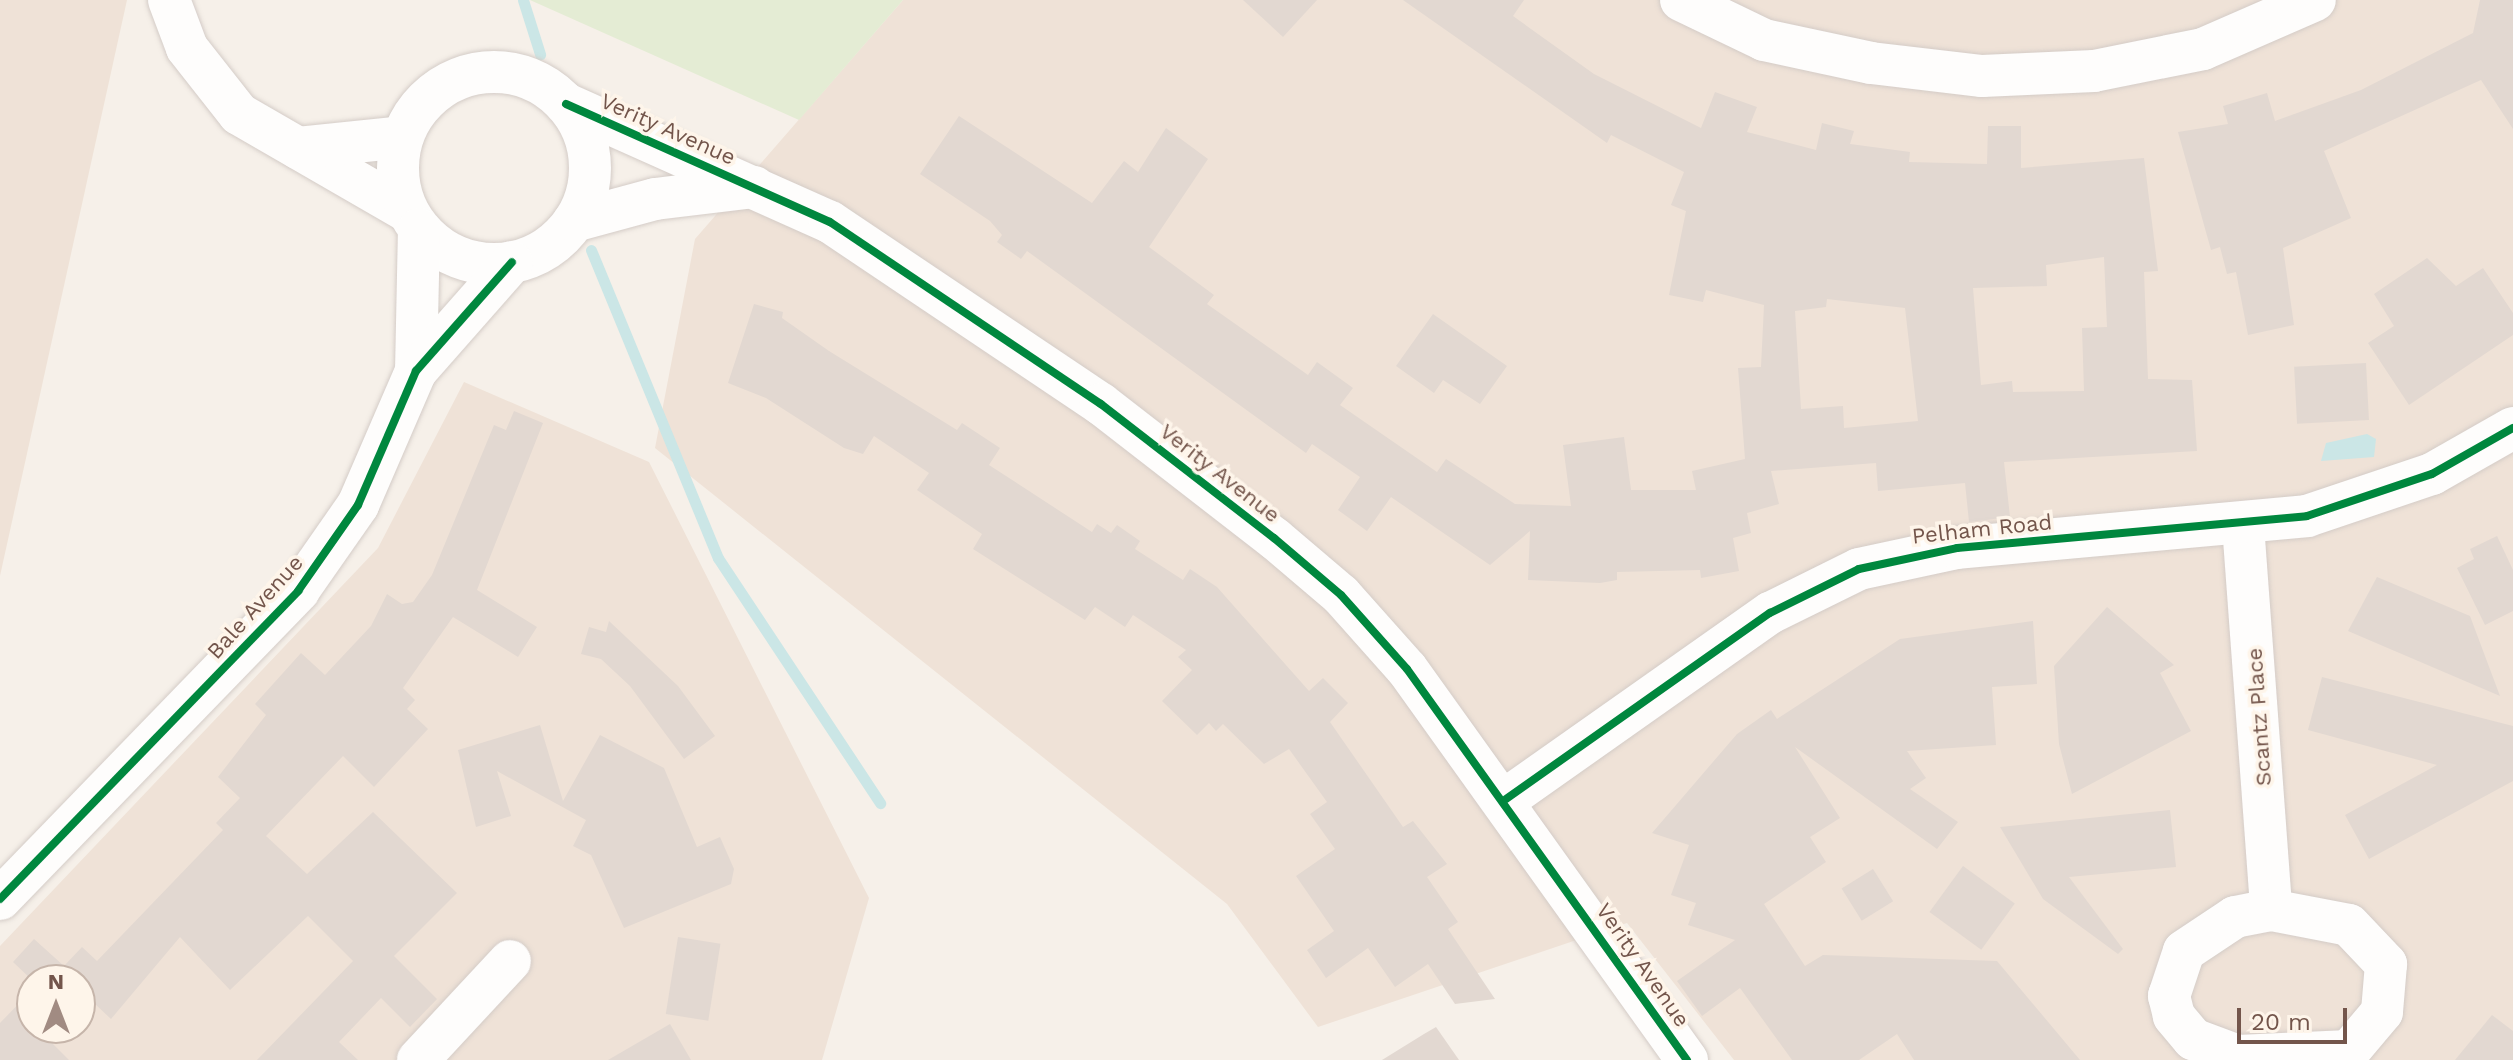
<!DOCTYPE html>
<style>
body{margin:0}
#map{position:relative;width:2513px;height:1060px;overflow:hidden;background:#f6f0e9;font-family:"Work Sans",sans-serif}
div>[style]{position:absolute}
[style*='--x']{left:calc(var(--x)*1px);top:calc(var(--y)*1px);width:calc(var(--w)*1px);rotate:calc(var(--a)*1deg)}
.residential>*{inset:0;background:#efe2d7}
.green>*{inset:0;background:#e4ecd4}
.water>*{inset:0;background:#cbe6e6}
.stream>*{height:11px;margin:-5.5px;padding:0 5.5px;transform-origin:5.5px;border-radius:5.5px;background:#cbe6e6}
.building>*{inset:0;background:#e2d8d1;transform-origin:0 0}
.roads{filter:drop-shadow(0 0 2px #d4ccc7) drop-shadow(0 0 2px #d4ccc7)}
.street>*{height:42px;margin:-21px;padding:0 21px;transform-origin:21px;border-radius:21px;background:#fefdfc}
.street>.ring{margin:-21px;padding:0;box-sizing:content-box;background:none;border:42px solid #fefdfc;border-radius:50%}
.cycleway>*{height:8px;margin:-4px;padding:0 4px;transform-origin:4px;border-radius:4px;background:#00873e}
span{translate:-50% -50%;white-space:nowrap;text-align:center;line-height:1.15;-webkit-text-stroke:7px #fef5ea;paint-order:stroke}
.street-label{font-size:22px;color:#73554b}
.north{position:absolute;left:16px;top:964px;width:80px;height:80px;box-sizing:border-box;background:#fef5ea;border:2px solid #c6b5aa;border-radius:50%;rotate:0deg;font-size:22px;font-weight:700;line-height:32px;text-align:center;color:#73554b}
.north::after{content:'';display:block;margin:auto;width:28px;height:36px;background:#a18b82;clip-path:polygon(50% 0,100% 100%,50% 72%,0 100%)}
.scale{position:absolute;left:2237px;top:1008px;width:110px;height:36px;box-sizing:border-box;border:4px solid #73554b;border-top:0;padding-left:10px;font-size:24px;line-height:28px;white-space:nowrap;color:#73554b;-webkit-text-stroke:6px #fef5ea;paint-order:stroke}
</style>
<div id="map">
<div class="residential">
<div style="clip-path:polygon(0 0,127px 0,0 576px)"></div>
<div style="clip-path:polygon(903px 0,2513px 0,2513px 1060px,1734px 1060px,1627px 923px,1318px 1027px,1227px 904px,655px 448px,695px 239px)"></div>
<div style="clip-path:polygon(evenodd,464px 382px,649px 462px,869px 898px,822px 1060px,0 1060px,0 946px,378px 548px,464px 382px,32px 980px,80px 980px,80px 1028px,32px 1028px,32px 980px)"></div>
</div>
<div class="green">
<div style="clip-path:polygon(530px 0,903px 0,799px 120px)"></div>
</div>
<div class="water">
<div style="clip-path:polygon(2367px 434px,2376px 439px,2374px 457px,2321px 461px,2326px 443px)"></div>
</div>
<div class="stream">
<div style="--x:523;--y:0;--w:57;--a:72.5"></div>
<div style="--x:591;--y:250;--w:333;--a:67.6"></div>
<div style="--x:718;--y:558;--w:294;--a:56.5"></div>
</div>
<div class="building">
<div style="clip-path:polygon(1243px 0,1317px 0,1283px 37px)"></div>
<div style="clip-path:polygon(evenodd,1403px 0,1524px 0,1513px 16px,1594px 74px,1701px 128px,1715px 92px,1757px 107px,1747px 132px,1816px 150px,1822px 123px,1854px 131px,1850px 144px,1910px 152px,1909px 162px,1987px 164px,1988px 126px,2021px 126px,2021px 168px,2144px 158px,2158px 271px,2144px 272px,2148px 379px,2192px 380px,2197px 451px,2004px 462px,2010px 517px,1969px 522px,1965px 483px,1878px 491px,1876px 463px,1771px 471px,1779px 504px,1747px 513px,1751px 533px,1733px 538px,1739px 571px,1701px 578px,1700px 570px,1617px 572px,1617px 580px,1600px 583px,1528px 580px,1530px 531px,1490px 565px,1391px 497px,1367px 531px,1338px 510px,1360px 477px,1312px 444px,1306px 453px,1027px 251px,1021px 259px,997px 242px,1002px 235px,990px 221px,920px 174px,959px 116px,1092px 203px,1124px 161px,1138px 172px,1166px 128px,1208px 159px,1149px 247px,1214px 295px,1207px 304px,1308px 375px,1317px 362px,1353px 388px,1340px 405px,1437px 472px,1446px 459px,1515px 504px,1571px 506px,1563px 445px,1624px 437px,1631px 490px,1696px 490px,1692px 471px,1745px 459px,1738px 368px,1761px 367px,1764px 305px,1706px 290px,1703px 302px,1669px 295px,1686px 211px,1671px 205px,1684px 172px,1611px 135px,1607px 143px,1403px 0,2104px 257px,2107px 327px,2082px 328px,2084px 391px,2013px 392px,2012px 381px,1981px 385px,1973px 288px,2047px 286px,2046px 265px,2104px 257px,1403px 0,1827px 299px,1905px 308px,1918px 421px,1844px 428px,1843px 406px,1801px 409px,1795px 311px,1826px 307px,1827px 299px)"></div>
<div style="clip-path:polygon(2480px 0,2513px 0,2513px 129px,2481px 80px,2324px 151px,2351px 218px,2283px 248px,2294px 325px,2248px 335px,2236px 272px,2227px 274px,2220px 247px,2211px 250px,2178px 132px,2228px 124px,2223px 106px,2267px 93px,2275px 121px,2361px 90px,2473px 33px)"></div>
<div style="clip-path:polygon(2427px 258px,2456px 286px,2483px 268px,2513px 313px,2513px 335px,2409px 405px,2368px 343px,2394px 326px,2374px 294px)"></div>
<div style="clip-path:polygon(754px 304px,783px 312px,782px 318px,829px 351px,957px 430px,962px 423px,1000px 448px,989px 465px,1092px 532px,1097px 524px,1111px 533px,1117px 525px,1140px 541px,1135px 549px,1183px 580px,1190px 569px,1217px 587px,1309px 691px,1323px 678px,1348px 703px,1330px 722px,1403px 827px,1413px 821px,1447px 864px,1427px 877px,1458px 922px,1448px 929px,1495px 999px,1455px 1004px,1428px 964px,1395px 987px,1368px 948px,1326px 978px,1307px 950px,1334px 931px,1296px 876px,1335px 849px,1310px 814px,1327px 802px,1289px 749px,1264px 764px,1223px 724px,1216px 731px,1209px 723px,1197px 735px,1162px 701px,1192px 670px,1178px 657px,1186px 650px,1133px 615px,1125px 627px,1095px 607px,1085px 620px,973px 549px,982px 534px,917px 490px,929px 473px,874px 436px,863px 454px,844px 448px,766px 398px,728px 383px)"></div>
<div style="clip-path:polygon(1433px 314px,1507px 366px,1480px 404px,1443px 380px,1434px 393px,1396px 366px)"></div>
<div style="left:2366px;top:363px;width:57px;height:72px;rotate:87deg"></div>
<div style="clip-path:polygon(514px 411px,543px 423px,477px 590px,537px 627px,518px 657px,453px 617px,403px 688px,415px 700px,407px 709px,428px 729px,374px 787px,343px 756px,266px 836px,307px 874px,373px 812px,457px 893px,394px 956px,437px 999px,410px 1027px,381px 998px,339px 1042px,358px 1060px,257px 1060px,353px 961px,308px 916px,230px 990px,180px 937px,111px 1019px,94px 1003px,80px 1017px,80px 980px,32px 980px,13px 962px,34px 939px,64px 966px,82px 947px,97px 961px,223px 830px,216px 823px,240px 798px,218px 777px,266px 715px,255px 704px,301px 653px,325px 675px,371px 626px,387px 594px,402px 604px,413px 602px,432px 575px,494px 425px,506px 430px)"></div>
<div style="clip-path:polygon(2497px 536px,2513px 570px,2513px 611px,2485px 625px,2457px 568px,2474px 559px,2470px 549px)"></div>
<div style="clip-path:polygon(2377px 577px,2470px 616px,2500px 696px,2348px 631px)"></div>
<div style="clip-path:polygon(2107px 607px,2174px 665px,2160px 673px,2191px 731px,2072px 794px,2059px 744px,2054px 666px)"></div>
<div style="clip-path:polygon(609px 621px,678px 686px,715px 736px,684px 759px,630px 686px,601px 659px,581px 654px,589px 627px,606px 632px)"></div>
<div style="clip-path:polygon(2033px 621px,2037px 684px,1992px 687px,1996px 745px,1907px 751px,1926px 778px,1910px 789px,1958px 822px,1937px 849px,1795px 747px,1840px 818px,1810px 837px,1826px 862px,1764px 904px,1805px 966px,1823px 955px,1997px 961px,2080px 1060px,1914px 1060px,1897px 1034px,1859px 1060px,1792px 1060px,1740px 988px,1702px 1016px,1677px 981px,1735px 940px,1688px 925px,1696px 903px,1671px 895px,1689px 845px,1652px 833px,1737px 734px,1771px 710px,1777px 719px,1900px 639px)"></div>
<div style="clip-path:polygon(2322px 677px,2513px 726px,2513px 781px,2369px 859px,2345px 815px,2437px 765px,2308px 730px)"></div>
<div style="clip-path:polygon(540px 725px,563px 801px,600px 735px,664px 768px,697px 847px,720px 837px,734px 869px,731px 884px,624px 928px,591px 855px,573px 846px,586px 820px,497px 771px,511px 816px,476px 827px,458px 750px)"></div>
<div style="clip-path:polygon(2170px 810px,2176px 867px,2069px 877px,2123px 949px,2118px 954px,2043px 899px,2000px 827px)"></div>
<div style="left:1963px;top:866px;width:64px;height:57px;rotate:36deg"></div>
<div style="left:1873px;top:869px;width:38px;height:37px;rotate:58deg"></div>
<div style="left:678px;top:937px;width:43px;height:78px;rotate:9deg"></div>
<div style="clip-path:polygon(32px 990px,32px 1028px,69px 1028px,53px 1044px,69px 1060px,0 1060px,0 1023px)"></div>
<div style="clip-path:polygon(2492px 1015px,2513px 1031px,2513px 1060px,2455px 1060px)"></div>
<div style="clip-path:polygon(670px 1024px,691px 1060px,608px 1060px)"></div>
<div style="clip-path:polygon(1436px 1027px,1459px 1060px,1382px 1060px,1424px 1034px)"></div>
</div>
<div class="roads">
<div class="street">
<div style="--x:169;--y:0;--w:51;--a:69.4"></div>
<div style="--x:187;--y:48;--w:84;--a:51.8"></div>
<div style="--x:239;--y:114;--w:194;--a:30"></div>
<div style="--x:1681;--y:0;--w:92;--a:25.7"></div>
<div style="--x:1764;--y:40;--w:109;--a:12.1"></div>
<div style="--x:1871;--y:63;--w:112;--a:6.7"></div>
<div style="--x:1982;--y:76;--w:112;--a:-2.6"></div>
<div style="--x:2094;--y:71;--w:111;--a:-11.4"></div>
<div style="--x:2203;--y:49;--w:122;--a:-23.6"></div>
<div class="ring" style="left:398px;top:72px;width:150px;height:150px"></div>
<div style="--x:566;--y:104;--w:289;--a:24.1"></div>
<div style="--x:830;--y:222;--w:326;--a:33.9"></div>
<div style="--x:1101;--y:404;--w:219;--a:37.8"></div>
<div style="--x:1274;--y:538;--w:88;--a:40.4"></div>
<div style="--x:1341;--y:595;--w:99;--a:48.3"></div>
<div style="--x:1407;--y:669;--w:481;--a:54.4"></div>
<div style="--x:298;--y:148;--w:105;--a:-6"></div>
<div style="--x:574;--y:221;--w:84;--a:-15.2"></div>
<div style="--x:655;--y:199;--w:100;--a:-6.9"></div>
<div style="--x:416;--y:371;--w:142;--a:-88.8"></div>
<div style="--x:2243;--y:525;--w:386;--a:85.8"></div>
<div style="--x:1506;--y:799;--w:323;--a:-35.2"></div>
<div style="--x:1770;--y:613;--w:99;--a:-26.3"></div>
<div style="--x:1859;--y:569;--w:100;--a:-12.1"></div>
<div style="--x:1957;--y:548;--w:351;--a:-5.2"></div>
<div style="--x:2307;--y:516;--w:132;--a:-18.6"></div>
<div style="--x:2432;--y:474;--w:93;--a:-29.6"></div>
<div style="--x:0;--y:899;--w:429;--a:-45.9"></div>
<div style="--x:298;--y:591;--w:105;--a:-55.1"></div>
<div style="--x:358;--y:505;--w:146;--a:-66.6"></div>
<div style="--x:416;--y:371;--w:145;--a:-48.6"></div>
<div style="--x:2271;--y:910;--w:79;--a:10.9"></div>
<div style="--x:2349;--y:925;--w:54;--a:46.5"></div>
<div style="--x:2386;--y:964;--w:48;--a:94.8"></div>
<div style="--x:2382;--y:1012;--w:51;--a:130.2"></div>
<div style="--x:2349;--y:1051;--w:111;--a:177.4"></div>
<div style="--x:2238;--y:1056;--w:48;--a:-159.3"></div>
<div style="--x:2193;--y:1039;--w:30;--a:-130"></div>
<div style="--x:2174;--y:1016;--w:21;--a:-104"></div>
<div style="--x:2169;--y:996;--w:47;--a:-71.6"></div>
<div style="--x:2184;--y:951;--w:61;--a:-33.7"></div>
<div style="--x:2235;--y:917;--w:37;--a:-11"></div>
<div style="--x:418;--y:1060;--w:135;--a:-47.1"></div>
</div>
</div>
<div class="cycleway">
<div style="--x:566;--y:104;--w:289;--a:24.1"></div>
<div style="--x:830;--y:222;--w:326;--a:33.9"></div>
<div style="--x:1101;--y:404;--w:219;--a:37.8"></div>
<div style="--x:1274;--y:538;--w:88;--a:40.4"></div>
<div style="--x:1341;--y:595;--w:99;--a:48.3"></div>
<div style="--x:1407;--y:669;--w:481;--a:54.4"></div>
<div style="--x:1506;--y:799;--w:323;--a:-35.2"></div>
<div style="--x:1770;--y:613;--w:99;--a:-26.3"></div>
<div style="--x:1859;--y:569;--w:100;--a:-12.1"></div>
<div style="--x:1957;--y:548;--w:351;--a:-5.2"></div>
<div style="--x:2307;--y:516;--w:132;--a:-18.6"></div>
<div style="--x:2432;--y:474;--w:93;--a:-29.6"></div>
<div style="--x:0;--y:899;--w:429;--a:-45.9"></div>
<div style="--x:298;--y:591;--w:105;--a:-55.1"></div>
<div style="--x:358;--y:505;--w:146;--a:-66.6"></div>
<div style="--x:416;--y:371;--w:145;--a:-48.6"></div>
</div>
<div class="street-label">
<span style="left:668px;top:129px;rotate:24deg">Verity Avenue</span>
<span style="left:1220px;top:473px;rotate:38deg">Verity Avenue</span>
<span style="left:1982px;top:529px;rotate:-6deg">Pelham Road</span>
<span style="left:255px;top:607px;rotate:-48deg">Bale Avenue</span>
<span style="left:2259px;top:717px;rotate:-94deg">Scantz Place</span>
<span style="left:1643px;top:965px;rotate:55deg">Verity Avenue</span>
</div>
<div class="north">N</div>
<div class="scale">20 m</div>
</div>
